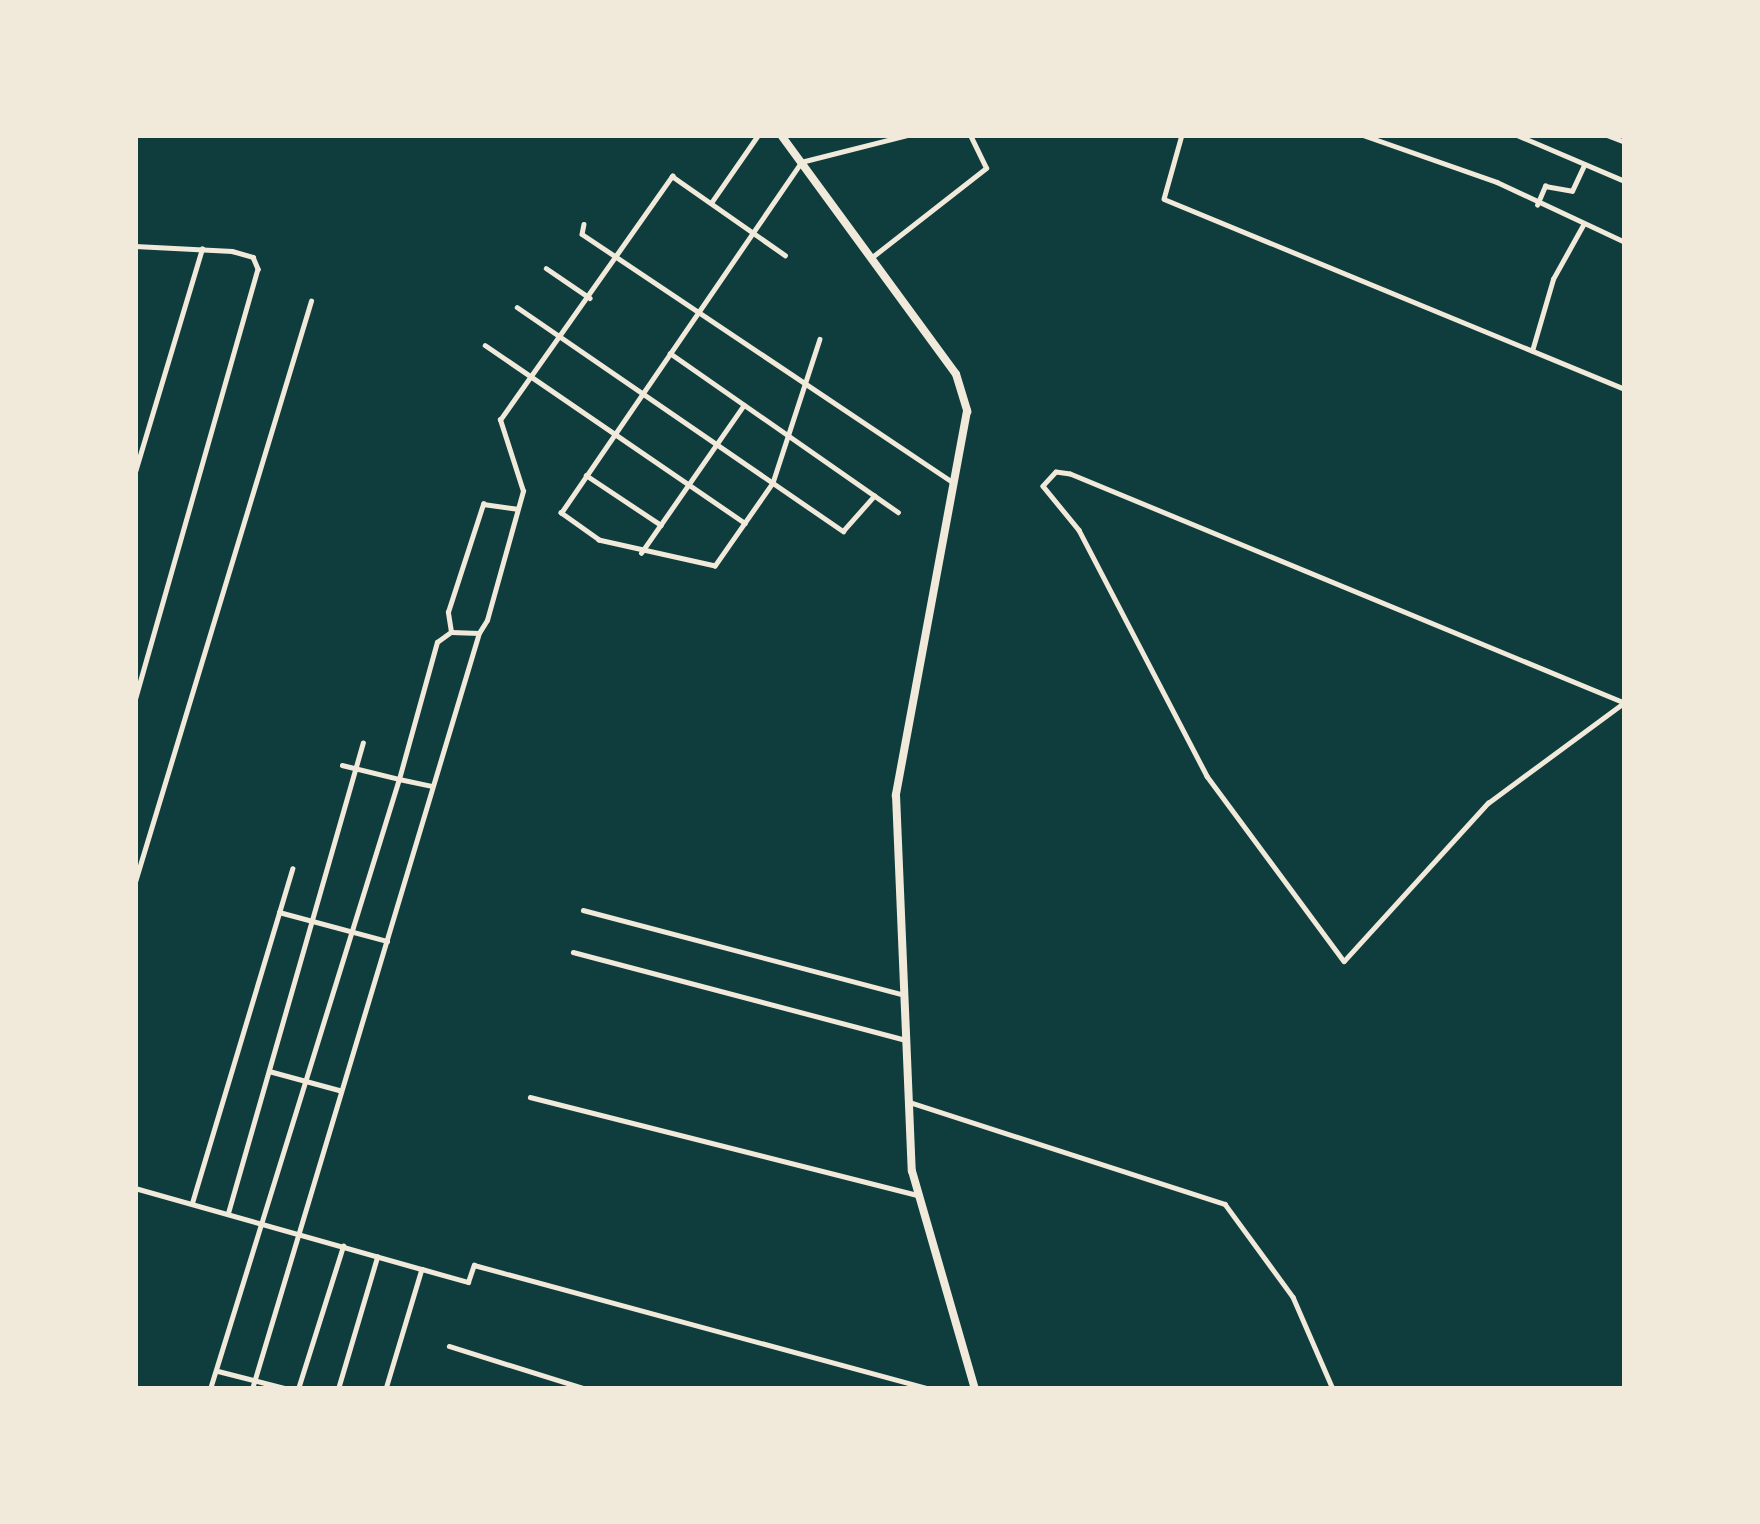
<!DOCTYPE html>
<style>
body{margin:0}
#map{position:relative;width:1760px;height:1524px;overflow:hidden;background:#0f3d3e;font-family:"Open Sans",sans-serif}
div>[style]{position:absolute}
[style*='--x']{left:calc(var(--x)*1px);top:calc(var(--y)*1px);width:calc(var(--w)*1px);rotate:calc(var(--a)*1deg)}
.minor>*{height:4.5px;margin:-2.25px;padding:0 2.25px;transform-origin:2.25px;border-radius:2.25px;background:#f1e9da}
.secondary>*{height:8px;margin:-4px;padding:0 4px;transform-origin:4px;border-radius:4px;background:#f1e9da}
span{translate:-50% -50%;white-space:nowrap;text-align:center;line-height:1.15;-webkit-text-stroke:12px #f1e9da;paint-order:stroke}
.frame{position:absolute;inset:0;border:138px solid #f1e9da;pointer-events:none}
</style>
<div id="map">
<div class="minor">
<div style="--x:1182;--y:135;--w:66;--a:105.7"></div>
<div style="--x:1164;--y:199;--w:499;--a:22.4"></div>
<div style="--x:1363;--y:135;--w:142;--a:19.3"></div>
<div style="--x:1497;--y:182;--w:141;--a:25.1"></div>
<div style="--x:1517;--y:135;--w:117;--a:23.1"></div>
<div style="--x:1607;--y:135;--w:19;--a:21"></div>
<div style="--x:711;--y:203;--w:83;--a:-55.3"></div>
<div style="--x:1537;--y:205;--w:21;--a:-67"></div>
<div style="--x:1545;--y:186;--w:27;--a:10"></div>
<div style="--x:1572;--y:191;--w:29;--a:-65"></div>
<div style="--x:584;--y:224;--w:10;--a:101"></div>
<div style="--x:582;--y:234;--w:445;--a:33.8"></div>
<div style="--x:135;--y:246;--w:97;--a:3"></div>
<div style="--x:232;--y:251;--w:22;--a:16"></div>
<div style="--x:253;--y:257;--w:13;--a:67"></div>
<div style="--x:258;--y:269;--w:450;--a:105.9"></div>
<div style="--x:871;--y:258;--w:146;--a:-38"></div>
<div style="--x:986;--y:168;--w:37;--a:-116"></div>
<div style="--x:546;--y:268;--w:53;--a:34.3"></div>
<div style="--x:517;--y:307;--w:396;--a:34.5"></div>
<div style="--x:843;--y:531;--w:47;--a:-48.5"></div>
<div style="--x:820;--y:339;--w:151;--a:108.1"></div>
<div style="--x:773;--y:483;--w:101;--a:124.9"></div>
<div style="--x:715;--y:566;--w:119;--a:-167.4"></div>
<div style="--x:599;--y:540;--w:47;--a:-144.6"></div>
<div style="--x:561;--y:513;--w:425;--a:-55.6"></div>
<div style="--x:801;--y:162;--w:110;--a:-14.2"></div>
<div style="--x:485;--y:345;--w:315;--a:34.4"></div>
<div style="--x:1532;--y:351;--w:75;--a:-73.7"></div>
<div style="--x:1553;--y:279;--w:62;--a:-60.9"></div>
<div style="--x:670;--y:353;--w:278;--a:34.9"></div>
<div style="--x:135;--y:472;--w:233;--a:-73.3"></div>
<div style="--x:586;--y:475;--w:90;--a:33.7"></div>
<div style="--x:641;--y:553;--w:180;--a:-55.2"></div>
<div style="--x:451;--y:632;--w:20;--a:-99"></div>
<div style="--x:448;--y:612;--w:114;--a:-72"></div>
<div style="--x:483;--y:504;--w:34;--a:8"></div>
<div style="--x:1624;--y:703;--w:599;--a:-157.54"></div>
<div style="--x:1070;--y:474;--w:14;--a:-172"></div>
<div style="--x:1056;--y:472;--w:19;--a:133"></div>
<div style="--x:1043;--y:486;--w:57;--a:50.7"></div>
<div style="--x:1079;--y:530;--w:277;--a:62.5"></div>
<div style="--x:1207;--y:776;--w:230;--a:53.5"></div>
<div style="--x:1344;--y:961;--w:214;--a:-47.7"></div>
<div style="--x:1488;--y:803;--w:170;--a:-36.4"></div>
<div style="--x:342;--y:765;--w:59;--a:13.8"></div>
<div style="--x:399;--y:779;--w:142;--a:-74.5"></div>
<div style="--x:437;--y:642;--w:17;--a:-36"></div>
<div style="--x:451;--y:632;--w:28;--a:2"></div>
<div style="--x:479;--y:633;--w:15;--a:-58"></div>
<div style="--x:487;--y:620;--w:134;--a:-74.4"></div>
<div style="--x:523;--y:491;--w:75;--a:-107.9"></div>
<div style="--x:500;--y:420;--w:299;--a:-54.8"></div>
<div style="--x:672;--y:176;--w:138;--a:35"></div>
<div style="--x:135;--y:882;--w:607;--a:-73.15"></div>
<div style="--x:583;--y:910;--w:330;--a:14.8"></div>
<div style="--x:279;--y:912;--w:112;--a:15"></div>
<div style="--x:573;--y:952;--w:341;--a:14.8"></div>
<div style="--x:269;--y:1071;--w:73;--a:15.2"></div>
<div style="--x:530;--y:1097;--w:400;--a:14.2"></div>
<div style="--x:909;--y:1102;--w:332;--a:17.9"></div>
<div style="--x:1225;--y:1204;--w:115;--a:53.8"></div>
<div style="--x:1293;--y:1297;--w:100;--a:66.5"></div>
<div style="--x:135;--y:1188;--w:298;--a:15.8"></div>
<div style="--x:422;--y:1269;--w:125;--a:106.7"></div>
<div style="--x:192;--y:1203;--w:349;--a:-73.3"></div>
<div style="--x:228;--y:1213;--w:489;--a:-74"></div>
<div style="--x:422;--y:1269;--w:48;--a:15.8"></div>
<div style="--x:468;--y:1282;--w:18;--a:-71"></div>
<div style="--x:474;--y:1265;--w:472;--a:15.2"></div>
<div style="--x:449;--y:1346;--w:144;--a:17.4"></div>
<div style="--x:218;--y:1371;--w:72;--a:14.4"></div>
<div style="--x:210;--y:1389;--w:639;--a:-72.79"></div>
<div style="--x:399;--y:779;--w:34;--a:12"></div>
<div style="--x:252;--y:1389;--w:786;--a:-73.29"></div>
<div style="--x:298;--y:1389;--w:150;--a:-72.5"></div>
<div style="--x:338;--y:1389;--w:138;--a:-73.5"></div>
</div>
<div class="secondary">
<div style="--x:781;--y:135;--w:296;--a:53.8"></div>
<div style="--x:956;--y:374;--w:39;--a:73"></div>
<div style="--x:967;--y:411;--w:391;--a:100.5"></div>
<div style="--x:896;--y:795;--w:376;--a:87.6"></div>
<div style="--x:912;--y:1171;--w:227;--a:73.9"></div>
</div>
<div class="frame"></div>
</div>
